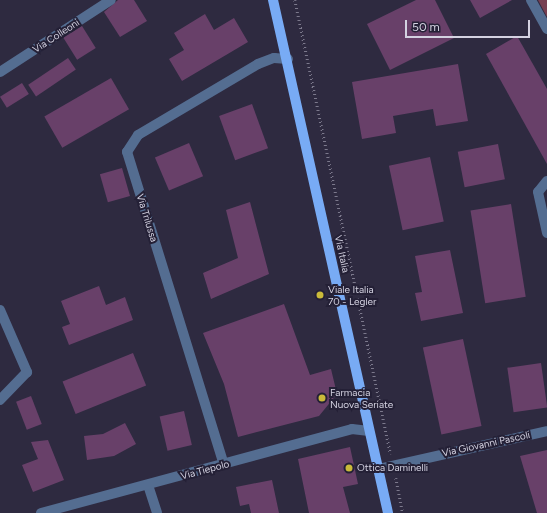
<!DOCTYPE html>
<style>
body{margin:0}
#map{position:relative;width:547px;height:513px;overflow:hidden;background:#2e2a40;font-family:Figtree,sans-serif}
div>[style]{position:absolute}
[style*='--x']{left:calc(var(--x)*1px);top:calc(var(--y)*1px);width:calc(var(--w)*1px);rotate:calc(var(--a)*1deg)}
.green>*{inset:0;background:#763f51}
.building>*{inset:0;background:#684069;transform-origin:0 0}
.path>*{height:2.5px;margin-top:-1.25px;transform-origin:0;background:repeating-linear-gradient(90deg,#7c798c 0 1px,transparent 0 4px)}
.minor>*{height:10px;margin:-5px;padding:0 5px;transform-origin:5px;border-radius:5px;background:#546d91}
.major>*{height:10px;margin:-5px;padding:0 5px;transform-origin:5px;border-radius:5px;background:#78abf5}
.dots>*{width:11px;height:11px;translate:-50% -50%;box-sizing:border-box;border:2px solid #242036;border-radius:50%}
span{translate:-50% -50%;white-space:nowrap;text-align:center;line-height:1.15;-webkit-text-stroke:4px #242036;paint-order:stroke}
.street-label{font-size:10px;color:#d4d2e1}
.poi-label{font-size:10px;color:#d4d2e1}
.left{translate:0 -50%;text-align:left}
.scale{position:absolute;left:405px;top:20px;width:125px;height:18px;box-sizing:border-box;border:2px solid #d4d2e1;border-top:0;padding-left:5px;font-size:12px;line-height:14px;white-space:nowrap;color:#d4d2e1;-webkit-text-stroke:3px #242036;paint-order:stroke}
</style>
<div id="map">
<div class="green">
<div style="clip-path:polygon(538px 0,547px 0,547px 17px)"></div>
</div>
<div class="building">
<div style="clip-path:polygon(118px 0,134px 0,147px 21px,120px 37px,104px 12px)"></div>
<div style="clip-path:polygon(416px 0,435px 0,454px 38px,390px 70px,367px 24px)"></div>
<div style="clip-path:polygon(470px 0,512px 0,480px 18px)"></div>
<div style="clip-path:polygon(205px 14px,214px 30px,234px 18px,248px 42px,182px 81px,169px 59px,184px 50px,174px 33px)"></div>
<div style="left:82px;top:26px;width:26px;height:22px;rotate:58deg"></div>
<div style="clip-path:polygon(517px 36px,547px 89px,547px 164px,486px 54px)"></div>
<div style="left:68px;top:58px;width:14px;height:48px;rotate:56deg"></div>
<div style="clip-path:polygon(458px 64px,468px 121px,436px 126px,433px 109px,393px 116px,396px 133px,362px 139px,352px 82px)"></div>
<div style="left:111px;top:78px;width:36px;height:77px;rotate:60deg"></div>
<div style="left:22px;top:83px;width:13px;height:26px;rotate:58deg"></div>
<div style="left:252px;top:104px;width:47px;height:35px;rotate:70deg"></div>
<div style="left:189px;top:143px;width:36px;height:37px;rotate:67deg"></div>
<div style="left:498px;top:144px;width:36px;height:41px;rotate:79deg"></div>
<div style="left:430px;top:157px;width:66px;height:42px;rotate:78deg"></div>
<div style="left:122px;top:168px;width:29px;height:23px;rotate:74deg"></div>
<div style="clip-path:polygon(250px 202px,269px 274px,211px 299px,203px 273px,238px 258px,226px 210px)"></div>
<div style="left:511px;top:204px;width:94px;height:41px;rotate:81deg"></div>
<div style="clip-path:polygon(450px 250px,463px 313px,421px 321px,415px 293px,422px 292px,415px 256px)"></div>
<div style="clip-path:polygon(99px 286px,106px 305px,125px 297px,133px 320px,69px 345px,62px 327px,70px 324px,61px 301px)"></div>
<div style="clip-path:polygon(284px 304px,310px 375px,331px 369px,337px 394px,319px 416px,238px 437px,224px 384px,203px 333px)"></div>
<div style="left:463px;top:339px;width:89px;height:41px;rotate:78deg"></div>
<div style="left:133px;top:353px;width:35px;height:76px;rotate:68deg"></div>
<div style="left:541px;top:363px;width:45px;height:34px;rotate:82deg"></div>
<div style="left:31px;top:396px;width:30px;height:16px;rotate:69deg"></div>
<div style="left:184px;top:411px;width:35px;height:25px;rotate:77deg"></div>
<div style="clip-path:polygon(125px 423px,136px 444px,114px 456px,87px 460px,84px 436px,103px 434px)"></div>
<div style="clip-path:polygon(48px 440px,64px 480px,33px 492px,22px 465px,38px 459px,31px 442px)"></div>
<div style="clip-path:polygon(350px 447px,358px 484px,343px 487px,350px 513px,309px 513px,298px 459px)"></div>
<div style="clip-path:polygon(547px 450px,547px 513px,537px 513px,520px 456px)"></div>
<div style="clip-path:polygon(272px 480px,279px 513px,251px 513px,249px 504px,240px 506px,236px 487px)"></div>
</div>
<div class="path">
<div style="--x:295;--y:0;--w:464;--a:78.1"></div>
<div style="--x:396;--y:478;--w:36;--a:79"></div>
</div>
<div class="minor">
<div style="--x:531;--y:0;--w:33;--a:61"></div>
<div style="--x:0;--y:72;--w:132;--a:-33"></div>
<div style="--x:547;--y:181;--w:14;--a:129"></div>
<div style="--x:538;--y:192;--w:42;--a:77.6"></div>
<div style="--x:0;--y:310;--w:68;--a:66.5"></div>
<div style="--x:27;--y:372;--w:39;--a:134"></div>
<div style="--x:224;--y:465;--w:328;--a:-107.2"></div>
<div style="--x:127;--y:152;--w:20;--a:-57"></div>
<div style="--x:138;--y:135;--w:139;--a:-30.6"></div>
<div style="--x:258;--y:64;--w:17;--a:-21"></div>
<div style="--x:274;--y:58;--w:14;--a:4"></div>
<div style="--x:379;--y:469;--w:172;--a:-12.7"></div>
<div style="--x:148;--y:485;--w:29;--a:72"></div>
<div style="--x:41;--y:513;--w:322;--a:-15.1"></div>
<div style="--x:352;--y:429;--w:17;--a:7"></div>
</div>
<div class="major">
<div style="--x:273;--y:0;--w:526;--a:77.36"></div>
</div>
<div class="dots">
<div style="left:320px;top:295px;background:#caba3a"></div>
<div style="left:322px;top:398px;background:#caba3a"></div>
<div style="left:349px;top:468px;background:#caba3a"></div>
</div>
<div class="street-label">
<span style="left:56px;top:36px;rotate:-33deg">Via Colleoni</span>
<span style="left:147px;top:218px;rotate:73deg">Via Trilussa</span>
<span style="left:342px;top:254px;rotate:78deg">Via Italia</span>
<span style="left:486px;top:444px;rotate:-12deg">Via Giovanni Pascoli</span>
<span style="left:205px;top:470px;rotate:-15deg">Via Tiepolo</span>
</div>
<div class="poi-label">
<span class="left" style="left:328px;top:295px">Viale Italia<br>70 - Legler</span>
<span class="left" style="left:330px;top:398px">Farmacia<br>Nuova Seriate</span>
<span class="left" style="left:357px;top:468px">Ottica Daminelli</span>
</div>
<div class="scale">50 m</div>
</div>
